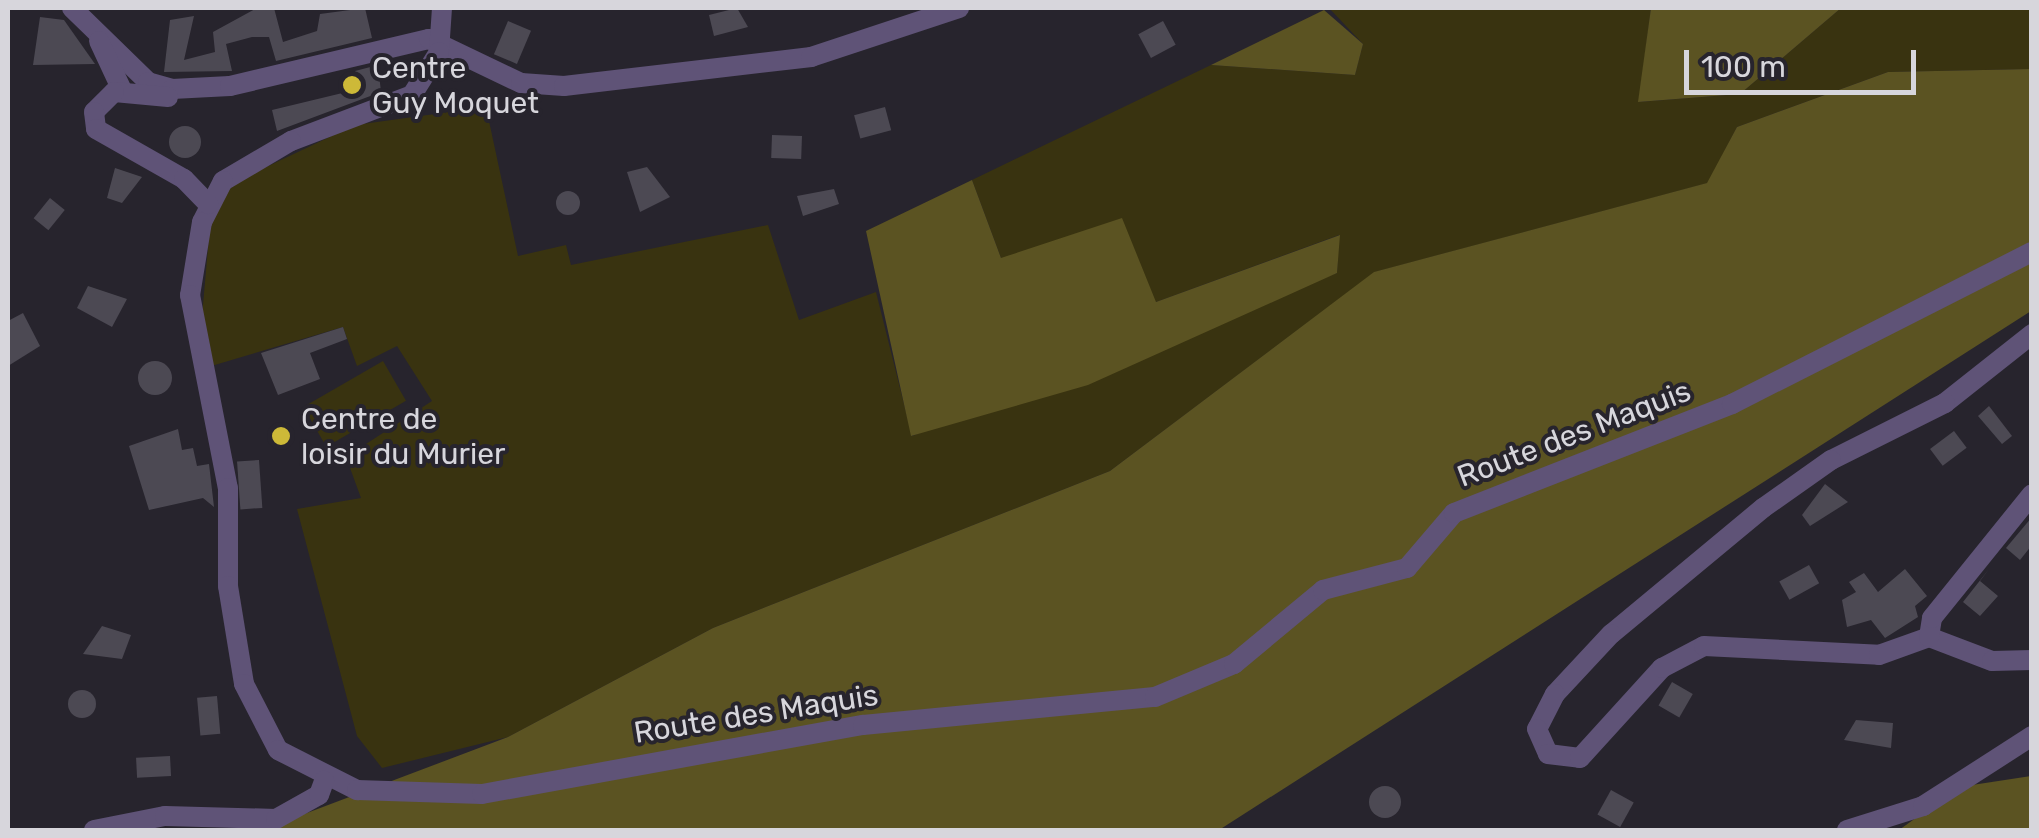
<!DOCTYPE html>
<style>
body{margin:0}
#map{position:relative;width:2039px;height:838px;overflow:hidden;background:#27242d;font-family:Rubik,sans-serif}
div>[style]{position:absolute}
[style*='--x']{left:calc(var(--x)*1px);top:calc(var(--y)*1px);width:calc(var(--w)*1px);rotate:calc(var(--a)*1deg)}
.green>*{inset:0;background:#393310;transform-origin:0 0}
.forest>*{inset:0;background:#5b5322}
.building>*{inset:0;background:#4c4953;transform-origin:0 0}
.round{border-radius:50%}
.minor>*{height:20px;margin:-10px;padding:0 10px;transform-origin:10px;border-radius:10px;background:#5f5377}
.dots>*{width:28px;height:28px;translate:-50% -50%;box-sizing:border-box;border:5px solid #27242d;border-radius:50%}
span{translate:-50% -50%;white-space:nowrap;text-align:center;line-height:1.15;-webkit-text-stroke:8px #27242d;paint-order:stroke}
.poi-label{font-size:30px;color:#d7d6dc}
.left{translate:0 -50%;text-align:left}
.street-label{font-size:30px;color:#d7d6dc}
.frame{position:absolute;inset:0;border:10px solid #d7d6dc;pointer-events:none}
.scale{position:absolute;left:1684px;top:50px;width:232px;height:45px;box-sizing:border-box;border:5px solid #d7d6dc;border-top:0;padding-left:12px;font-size:30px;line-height:35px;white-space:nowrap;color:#d7d6dc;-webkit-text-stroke:8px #27242d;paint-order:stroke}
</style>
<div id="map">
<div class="green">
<div style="clip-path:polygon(1329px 8px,1651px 8px,1639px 102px,1740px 94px,1841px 8px,2031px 8px,2031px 69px,1888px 72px,1737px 127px,1708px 183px,1375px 272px,1110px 471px,713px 628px,508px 737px,382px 768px,357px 736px,297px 509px,361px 498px,346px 457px,432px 401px,397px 346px,357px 366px,343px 327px,208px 367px,200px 339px,211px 214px,232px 183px,355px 125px,486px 107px,518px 256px,566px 245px,571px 265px,768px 225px,799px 320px,876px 292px,912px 436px,1337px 273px,1339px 235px,1156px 302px,1001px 258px,972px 180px,1211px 65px,1355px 75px,1363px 44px)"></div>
<div style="left:383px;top:361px;width:46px;height:92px;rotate:60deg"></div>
</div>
<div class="forest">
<div style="clip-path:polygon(1651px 8px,1841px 8px,1740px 94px,1638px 102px)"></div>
<div style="clip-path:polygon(1324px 10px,1363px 44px,1355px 75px,1211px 65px)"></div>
<div style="clip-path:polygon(2031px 69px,2031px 240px,2019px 259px,2031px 254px,2031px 311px,1219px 830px,262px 830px,508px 737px,713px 628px,1110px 471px,1374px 272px,1707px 183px,1737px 127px,1888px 72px)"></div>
<div style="clip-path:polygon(972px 180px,1001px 258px,1122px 218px,1156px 302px,1340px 235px,1337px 273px,1088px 385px,911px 436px,866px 231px)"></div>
<div style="clip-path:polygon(2031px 776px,2031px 830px,1899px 830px,1959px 787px)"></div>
</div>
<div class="building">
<div style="clip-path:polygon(257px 8px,274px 8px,283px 42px,317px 31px,320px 14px,365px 8px,372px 38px,276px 61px,269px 37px,252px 37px,226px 44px,232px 71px,164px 72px,170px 20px,194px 16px,184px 60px,215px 52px,213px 32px)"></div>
<div style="clip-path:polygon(737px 8px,748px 27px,714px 36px,709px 15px)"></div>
<div style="clip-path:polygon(40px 17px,64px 20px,95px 64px,33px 65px)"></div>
<div style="left:508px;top:21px;width:25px;height:36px;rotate:23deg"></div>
<div style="left:1163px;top:21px;width:27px;height:28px;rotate:62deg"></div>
<div style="clip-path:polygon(378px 65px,381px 92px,277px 131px,272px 110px,359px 89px,355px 71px)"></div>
<div style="left:885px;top:107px;width:24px;height:32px;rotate:75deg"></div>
<div class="round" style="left:169px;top:126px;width:32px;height:32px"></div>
<div style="left:772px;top:135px;width:30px;height:23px;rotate:2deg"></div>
<div style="clip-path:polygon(647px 167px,670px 197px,640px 212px,627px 172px)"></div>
<div style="clip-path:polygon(115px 168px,142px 177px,122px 203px,107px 198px)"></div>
<div style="clip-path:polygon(834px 189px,839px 204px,803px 216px,797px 196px)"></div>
<div class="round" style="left:556px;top:191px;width:24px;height:24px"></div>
<div style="left:50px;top:198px;width:19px;height:26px;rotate:39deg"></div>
<div style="clip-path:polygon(88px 286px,127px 299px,112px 327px,77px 308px)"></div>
<div style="clip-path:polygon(23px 313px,40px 346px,8px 366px,8px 321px)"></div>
<div style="clip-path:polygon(343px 327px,347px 339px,310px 353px,320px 379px,278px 395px,261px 353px)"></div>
<div class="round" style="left:138px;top:361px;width:34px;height:34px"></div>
<div style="clip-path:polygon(1989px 406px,2012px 436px,2002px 444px,1978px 416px)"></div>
<div style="clip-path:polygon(178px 429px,182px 450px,193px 448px,197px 466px,209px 464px,214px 507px,203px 498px,149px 510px,129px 446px)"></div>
<div style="left:1954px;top:431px;width:21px;height:30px;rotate:53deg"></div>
<div style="left:259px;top:460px;width:48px;height:22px;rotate:86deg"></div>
<div style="clip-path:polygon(1825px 484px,1848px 502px,1810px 526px,1802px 515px)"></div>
<div style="clip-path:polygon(2032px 517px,2032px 545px,2020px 560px,2006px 548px)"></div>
<div style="left:1809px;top:565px;width:21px;height:34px;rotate:61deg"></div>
<div style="clip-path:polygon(1905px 569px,1927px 596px,1915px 606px,1918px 617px,1885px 638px,1871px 620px,1847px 627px,1842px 600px,1856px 592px,1849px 582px,1864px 573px,1878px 592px)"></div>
<div style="clip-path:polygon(1989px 569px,1980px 581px,1998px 596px,1980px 616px,1963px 602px)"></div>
<div style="clip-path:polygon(102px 626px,131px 635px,122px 659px,83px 654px)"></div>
<div style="left:1672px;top:682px;width:24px;height:27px;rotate:30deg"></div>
<div class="round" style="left:68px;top:690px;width:28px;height:28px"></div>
<div style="left:217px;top:696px;width:38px;height:20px;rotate:85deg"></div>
<div style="clip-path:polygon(1856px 720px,1893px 723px,1891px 748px,1844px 740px)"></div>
<div style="left:170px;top:756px;width:20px;height:34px;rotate:87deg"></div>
<div class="round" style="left:1369px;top:786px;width:32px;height:32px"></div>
<div style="left:1611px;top:790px;width:26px;height:28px;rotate:29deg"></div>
</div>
<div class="minor">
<div style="--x:72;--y:8;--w:106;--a:44.2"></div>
<div style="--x:148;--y:82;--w:25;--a:16"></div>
<div style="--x:172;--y:89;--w:58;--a:-3"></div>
<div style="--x:230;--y:86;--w:204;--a:-13.3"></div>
<div style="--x:429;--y:39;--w:102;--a:25.6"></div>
<div style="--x:521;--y:83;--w:43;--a:4"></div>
<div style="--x:564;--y:86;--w:249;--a:-6.7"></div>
<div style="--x:811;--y:57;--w:156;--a:-18.3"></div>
<div style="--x:442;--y:8;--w:44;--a:93.9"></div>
<div style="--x:439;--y:52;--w:51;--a:122.1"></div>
<div style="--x:412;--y:95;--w:129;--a:159.2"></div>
<div style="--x:291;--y:141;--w:79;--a:149.5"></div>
<div style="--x:223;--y:181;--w:46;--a:117.1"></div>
<div style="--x:202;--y:222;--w:74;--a:99.3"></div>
<div style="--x:190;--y:295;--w:197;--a:78.9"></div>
<div style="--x:228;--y:488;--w:98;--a:90"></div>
<div style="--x:228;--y:586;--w:99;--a:80.7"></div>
<div style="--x:244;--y:684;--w:74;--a:62.7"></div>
<div style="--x:278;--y:750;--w:89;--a:26.9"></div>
<div style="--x:357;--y:790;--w:125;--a:1.8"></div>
<div style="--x:482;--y:794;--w:387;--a:-10.3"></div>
<div style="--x:863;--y:725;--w:293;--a:-5.5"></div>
<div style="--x:1155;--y:697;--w:86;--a:-22.7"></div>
<div style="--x:1234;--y:664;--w:116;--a:-39.7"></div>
<div style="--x:1323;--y:590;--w:87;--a:-14.7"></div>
<div style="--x:1407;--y:568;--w:72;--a:-49.5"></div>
<div style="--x:1454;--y:513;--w:299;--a:-21.4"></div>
<div style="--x:1732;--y:404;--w:336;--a:-26.9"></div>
<div style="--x:99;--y:41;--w:54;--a:64.9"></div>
<div style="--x:168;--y:97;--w:54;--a:-174.7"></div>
<div style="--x:114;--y:92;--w:28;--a:135"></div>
<div style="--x:94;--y:112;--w:17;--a:83"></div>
<div style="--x:96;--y:129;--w:101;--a:29.6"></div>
<div style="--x:184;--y:179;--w:35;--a:46"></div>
<div style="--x:2032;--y:334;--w:111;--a:141.6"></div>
<div style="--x:1945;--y:403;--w:127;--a:153.4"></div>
<div style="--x:1831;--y:460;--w:83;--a:144.8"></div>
<div style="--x:1763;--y:508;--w:197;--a:140.3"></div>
<div style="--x:1611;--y:634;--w:82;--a:133"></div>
<div style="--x:1555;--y:694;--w:39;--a:117"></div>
<div style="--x:1537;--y:729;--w:27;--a:66"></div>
<div style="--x:1548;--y:754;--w:32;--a:7"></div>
<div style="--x:1580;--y:758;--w:122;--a:-47.7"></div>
<div style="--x:1662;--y:668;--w:47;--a:-27.6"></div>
<div style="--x:1704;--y:646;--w:175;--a:2.9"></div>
<div style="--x:1879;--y:655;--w:53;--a:-19.8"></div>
<div style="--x:1929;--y:637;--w:67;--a:20.9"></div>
<div style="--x:1992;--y:661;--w:40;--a:-1.4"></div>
<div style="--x:1929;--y:637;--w:19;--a:-81"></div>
<div style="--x:1932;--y:618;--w:159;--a:-51.1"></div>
<div style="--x:94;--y:830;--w:72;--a:-11.2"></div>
<div style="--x:165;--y:816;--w:111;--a:1.5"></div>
<div style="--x:276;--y:819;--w:49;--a:-29.2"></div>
<div style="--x:319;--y:795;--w:15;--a:-70"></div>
<div style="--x:1847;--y:830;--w:80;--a:-17.5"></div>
<div style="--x:1923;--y:806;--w:130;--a:-32.7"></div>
</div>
<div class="dots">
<div style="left:352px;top:85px;background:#cdb938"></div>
<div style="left:281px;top:436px;background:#cdb938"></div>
</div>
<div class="poi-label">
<span class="left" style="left:372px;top:85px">Centre<br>Guy Moquet</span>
<span class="left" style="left:301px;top:436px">Centre de<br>loisir du Murier</span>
</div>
<div class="street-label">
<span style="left:1574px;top:434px;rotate:-21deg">Route des Maquis</span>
<span style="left:756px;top:714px;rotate:-9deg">Route des Maquis</span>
</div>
<div class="frame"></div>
<div class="scale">100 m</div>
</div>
